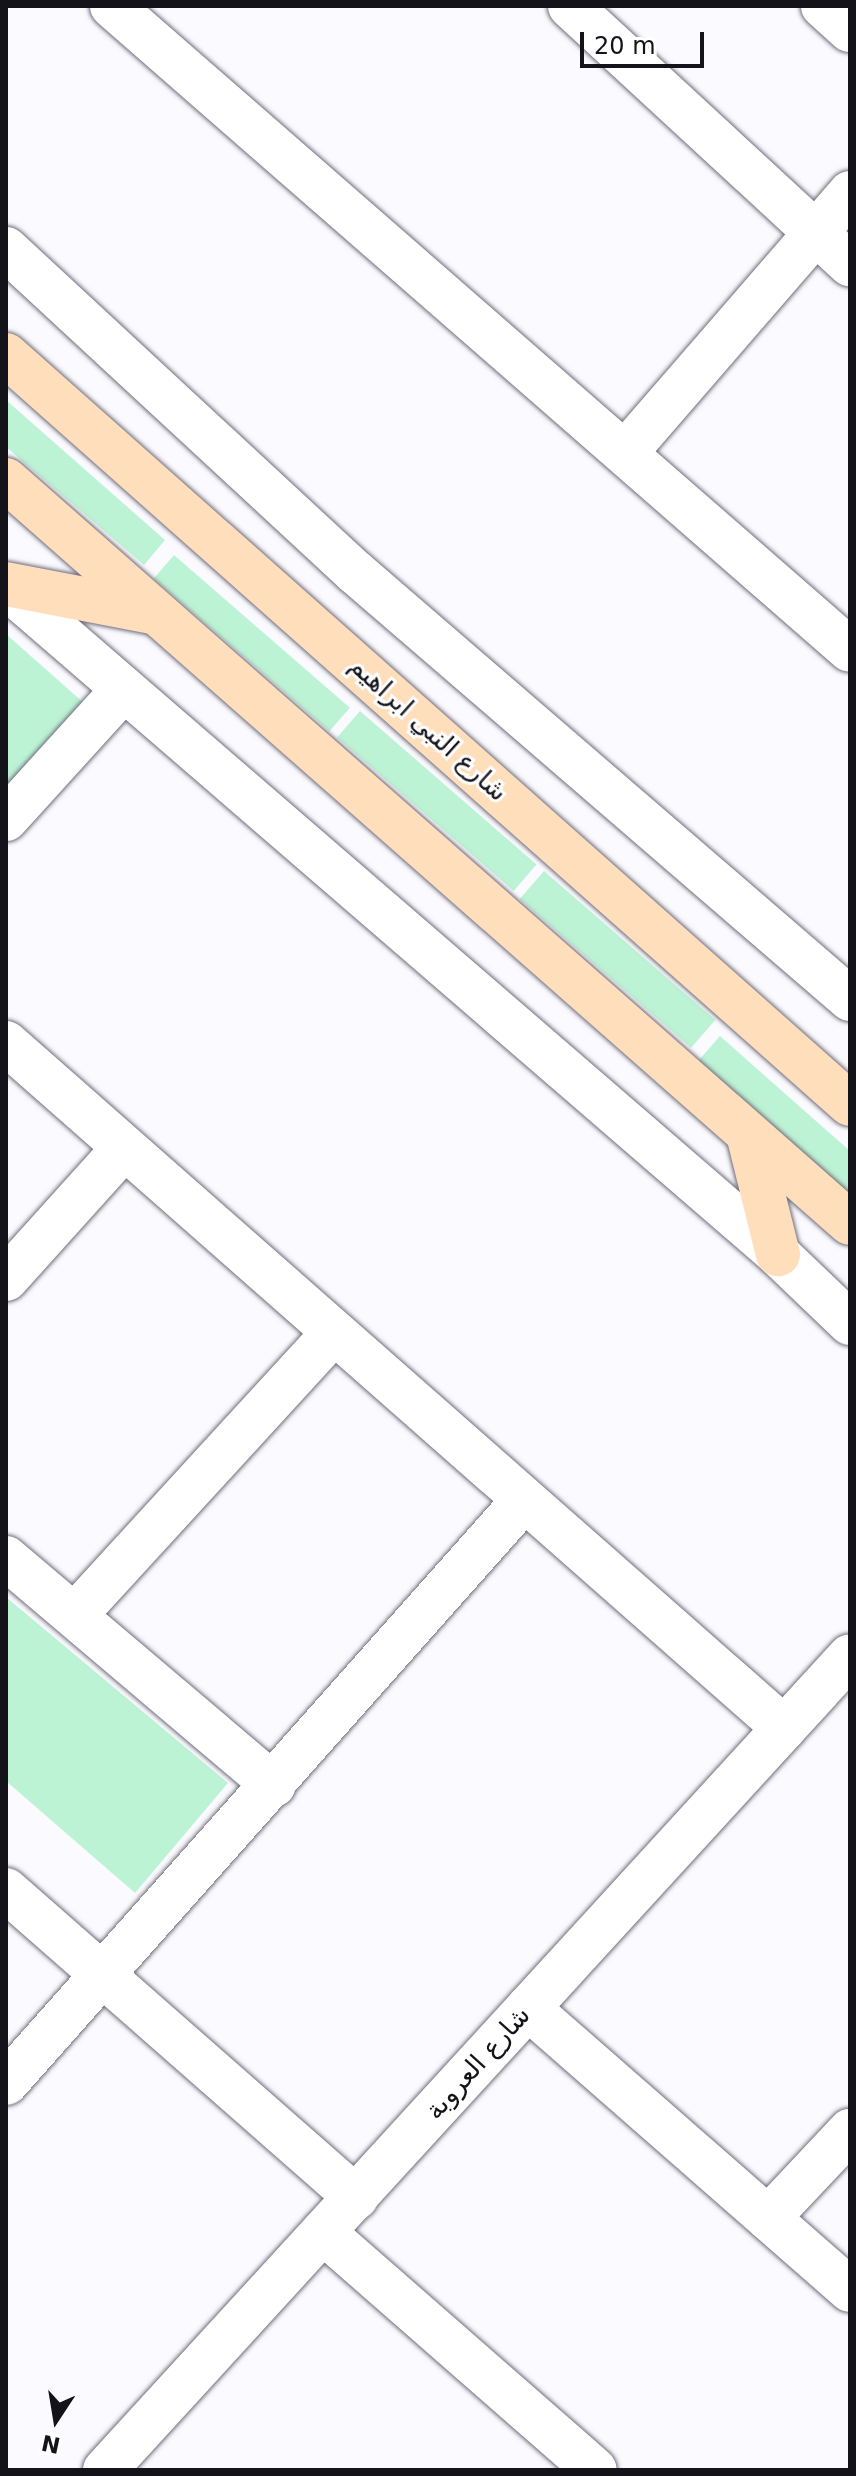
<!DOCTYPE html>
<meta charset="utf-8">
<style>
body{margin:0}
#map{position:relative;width:856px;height:2476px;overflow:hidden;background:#fbfafe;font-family:"DejaVu Sans",Vazirmatn,sans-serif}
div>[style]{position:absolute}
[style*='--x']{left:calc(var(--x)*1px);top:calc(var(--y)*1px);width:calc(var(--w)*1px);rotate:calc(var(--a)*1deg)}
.green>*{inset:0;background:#bdf3d5;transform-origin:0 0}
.roads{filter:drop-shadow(0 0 2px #706d7c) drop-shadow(0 0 2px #706d7c)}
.minor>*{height:44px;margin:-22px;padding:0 22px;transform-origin:22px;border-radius:22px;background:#fff}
.major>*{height:44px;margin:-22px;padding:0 22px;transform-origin:22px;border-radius:22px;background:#ffdebc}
span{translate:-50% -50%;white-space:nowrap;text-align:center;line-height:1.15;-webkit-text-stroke:6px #fff;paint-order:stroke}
.street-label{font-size:26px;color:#141319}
.frame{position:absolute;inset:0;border:8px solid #141319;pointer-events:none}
.north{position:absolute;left:16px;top:2380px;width:80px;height:80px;-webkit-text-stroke:6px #fff;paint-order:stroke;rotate:192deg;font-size:22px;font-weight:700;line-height:32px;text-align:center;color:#141319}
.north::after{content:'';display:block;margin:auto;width:28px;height:36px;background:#141319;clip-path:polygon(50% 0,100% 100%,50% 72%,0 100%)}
.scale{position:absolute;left:580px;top:32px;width:124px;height:36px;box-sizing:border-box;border:4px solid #141319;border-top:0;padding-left:10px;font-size:24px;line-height:28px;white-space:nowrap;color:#141319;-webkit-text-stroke:6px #fff;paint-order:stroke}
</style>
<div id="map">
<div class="green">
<div style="clip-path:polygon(6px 400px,165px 540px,144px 565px,6px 447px)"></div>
<div style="left:174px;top:555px;width:233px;height:31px;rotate:41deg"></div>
<div style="clip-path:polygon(6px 634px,85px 704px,6px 792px)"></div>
<div style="left:360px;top:711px;width:234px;height:35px;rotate:41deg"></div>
<div style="left:544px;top:871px;width:227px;height:37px;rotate:41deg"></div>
<div style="clip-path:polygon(720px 1036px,850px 1151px,850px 1206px,693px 1067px)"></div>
<div style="clip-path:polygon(6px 1597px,228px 1783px,135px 1893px,6px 1781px)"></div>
</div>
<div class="roads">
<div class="minor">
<div style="--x:112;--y:6;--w:979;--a:41.11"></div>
<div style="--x:570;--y:6;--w:381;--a:42.7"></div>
<div style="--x:823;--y:6;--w:36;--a:42"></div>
<div style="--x:6;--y:249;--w:476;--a:42.8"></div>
<div style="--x:355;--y:572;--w:654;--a:40.78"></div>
<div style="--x:625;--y:453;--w:344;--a:-49.1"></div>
<div style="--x:6;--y:587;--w:1020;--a:40.83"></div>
<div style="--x:778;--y:1254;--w:100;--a:43.8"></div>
<div style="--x:6;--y:819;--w:174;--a:-47.8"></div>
<div style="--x:6;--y:1043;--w:1037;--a:41.36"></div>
<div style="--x:6;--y:1279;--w:176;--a:-48"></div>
<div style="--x:6;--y:1558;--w:351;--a:40.3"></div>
<div style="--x:76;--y:1614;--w:382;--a:-47.5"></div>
<div style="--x:6;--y:1890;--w:466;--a:41.3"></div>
<div style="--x:528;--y:2008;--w:428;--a:41.2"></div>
<div style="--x:6;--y:2083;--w:780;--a:-48.38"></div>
<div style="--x:768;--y:2218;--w:120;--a:-46.7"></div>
<div style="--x:323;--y:2232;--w:361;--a:41.2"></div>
<div style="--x:105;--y:2470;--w:1103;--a:-47.53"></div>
</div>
<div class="major">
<div style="--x:6;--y:355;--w:1128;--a:41.59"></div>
<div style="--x:6;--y:480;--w:1124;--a:41.36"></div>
<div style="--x:6;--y:584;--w:148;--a:10.9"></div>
<div style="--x:748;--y:1134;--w:124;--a:76"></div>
</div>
</div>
<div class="street-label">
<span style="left:428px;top:729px;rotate:42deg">شارع النبي ابراهيم</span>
<span style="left:478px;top:2063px;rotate:-48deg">شارع العروبة</span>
</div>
<div class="frame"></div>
<div class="north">N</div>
<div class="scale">20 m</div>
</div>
